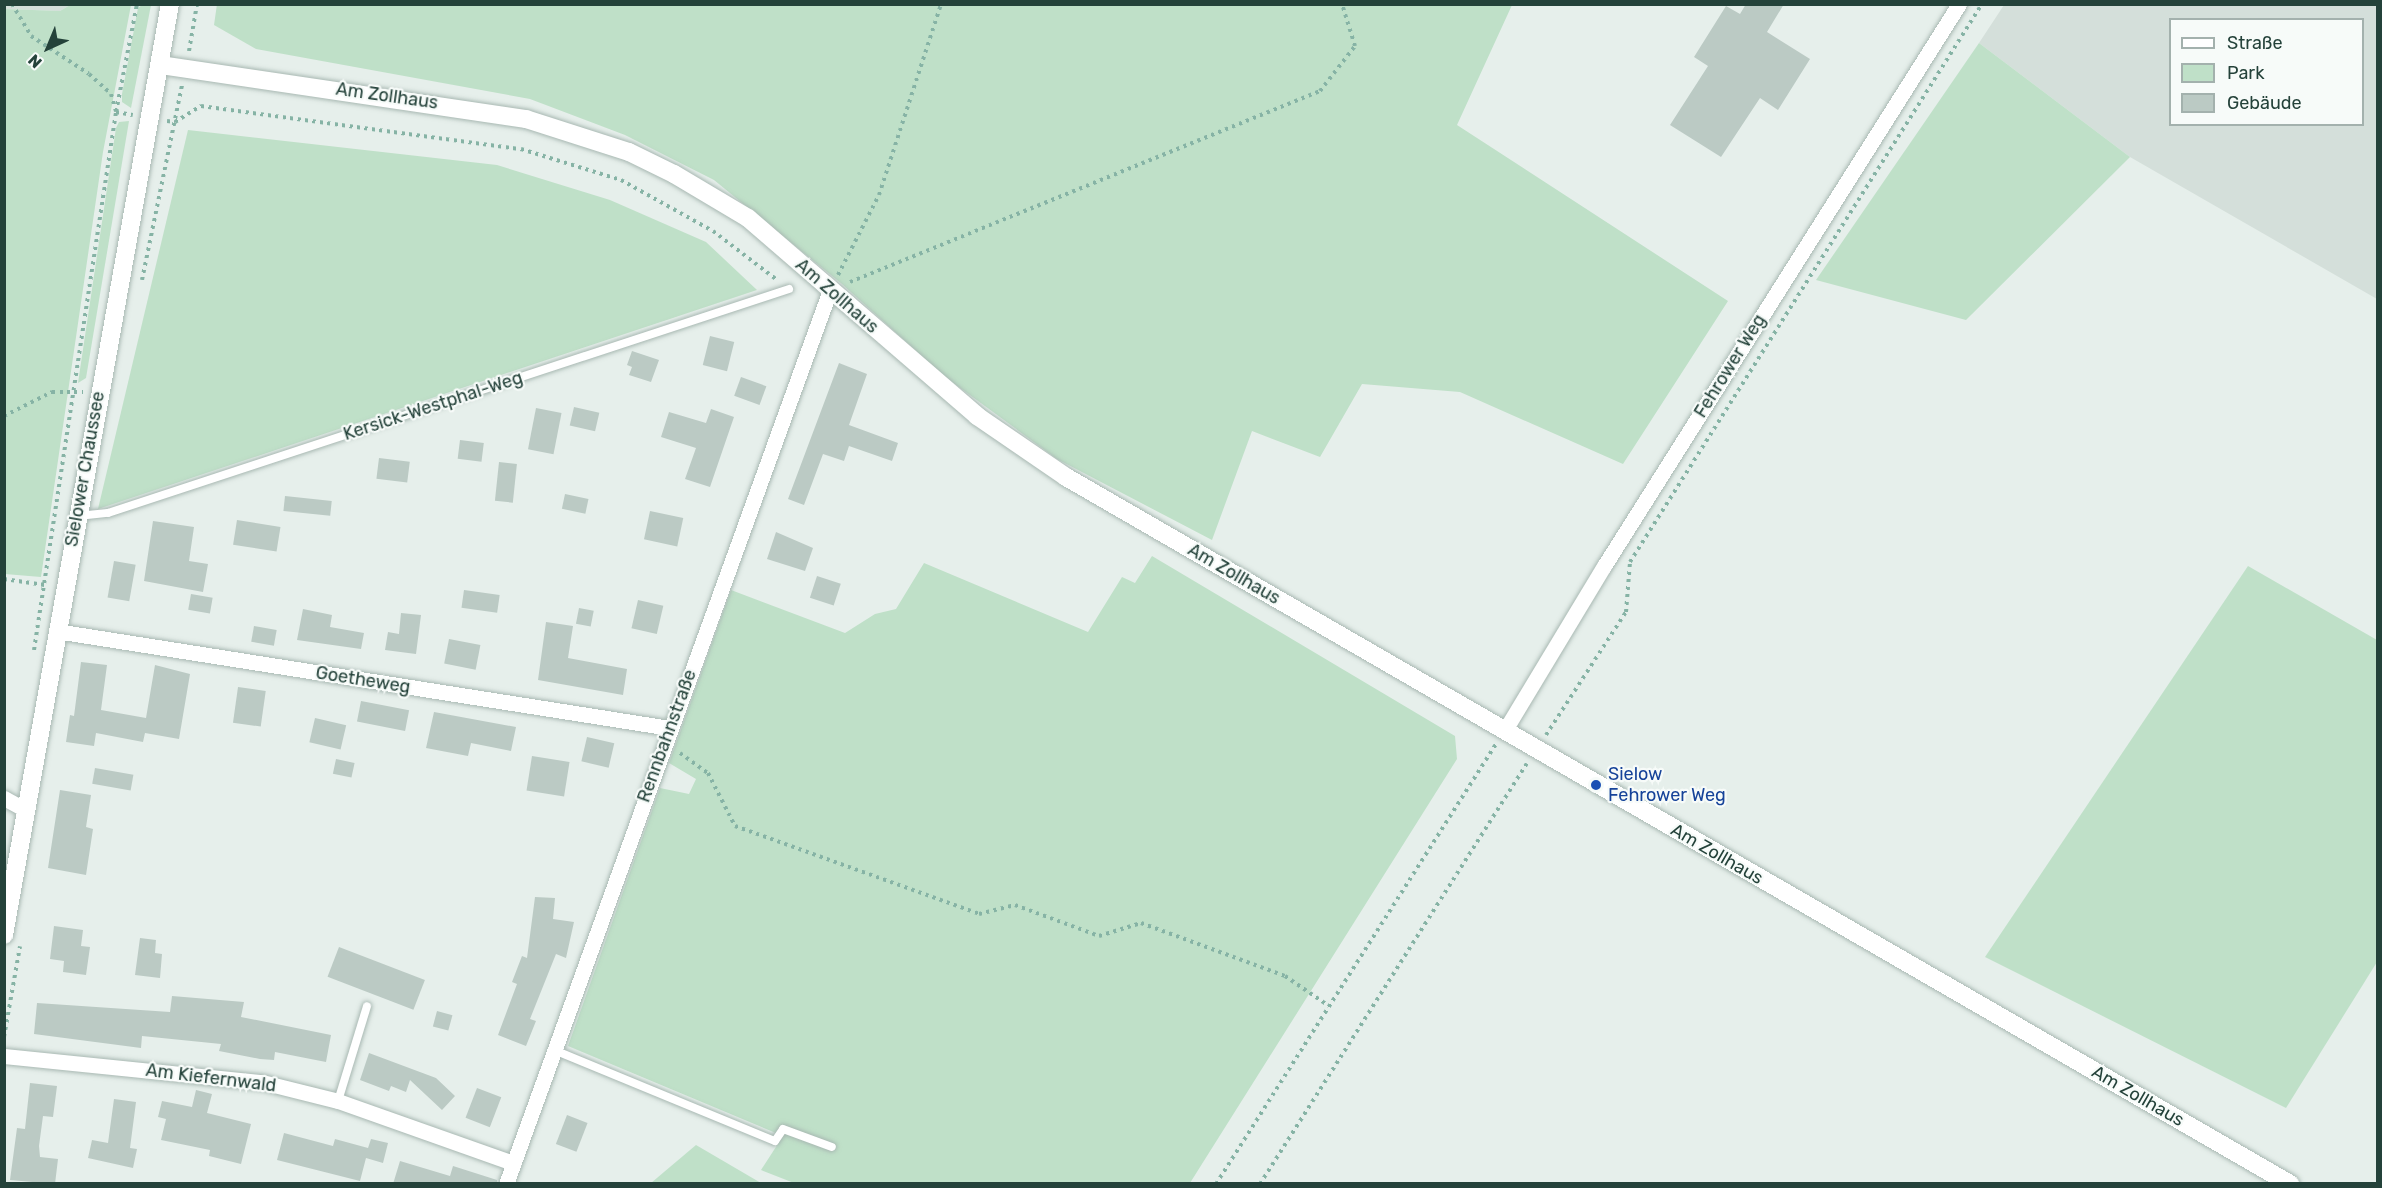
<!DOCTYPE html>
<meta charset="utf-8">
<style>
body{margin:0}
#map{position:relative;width:2382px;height:1188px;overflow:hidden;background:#e6efeb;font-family:Rubik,sans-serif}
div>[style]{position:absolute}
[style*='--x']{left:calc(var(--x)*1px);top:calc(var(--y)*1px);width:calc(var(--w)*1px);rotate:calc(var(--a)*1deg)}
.built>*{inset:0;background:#d4dfda}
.green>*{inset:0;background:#bfe0c8}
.building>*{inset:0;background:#bbcac4;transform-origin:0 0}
.path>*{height:4px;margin-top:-2px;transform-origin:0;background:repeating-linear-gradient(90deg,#86b3a5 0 3px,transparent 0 7.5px)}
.roads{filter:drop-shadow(0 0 2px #a8b8b2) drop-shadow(0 0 2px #a8b8b2)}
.service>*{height:8px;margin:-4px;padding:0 4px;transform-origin:4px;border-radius:4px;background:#fff}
.minor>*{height:15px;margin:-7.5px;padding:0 7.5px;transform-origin:7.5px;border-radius:7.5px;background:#fff}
.tertiary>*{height:18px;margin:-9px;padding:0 9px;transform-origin:9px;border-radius:9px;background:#fff}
.secondary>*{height:18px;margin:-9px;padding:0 9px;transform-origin:9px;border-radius:9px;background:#fff}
.dots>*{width:16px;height:16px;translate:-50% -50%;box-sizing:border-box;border:3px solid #f7fbf9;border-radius:50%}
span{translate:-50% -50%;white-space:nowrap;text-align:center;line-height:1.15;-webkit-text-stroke:4.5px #f7fbf9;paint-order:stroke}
.street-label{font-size:18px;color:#24423a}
.transit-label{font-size:18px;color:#164399}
.left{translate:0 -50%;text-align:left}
.frame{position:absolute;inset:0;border:6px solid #24423a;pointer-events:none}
.legend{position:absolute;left:2169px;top:18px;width:195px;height:108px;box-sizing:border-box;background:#f7fbf9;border:2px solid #a3b1ad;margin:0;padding:8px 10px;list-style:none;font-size:18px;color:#24423a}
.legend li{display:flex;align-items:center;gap:12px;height:30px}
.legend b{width:30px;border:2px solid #a3b1ad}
.north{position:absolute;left:18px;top:18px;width:60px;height:60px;-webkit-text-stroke:4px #f7fbf9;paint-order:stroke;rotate:224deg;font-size:16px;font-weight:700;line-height:24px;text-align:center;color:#24423a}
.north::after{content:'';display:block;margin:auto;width:21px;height:27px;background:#24423a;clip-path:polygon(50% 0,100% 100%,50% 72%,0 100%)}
</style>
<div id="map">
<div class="built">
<div style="clip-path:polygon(5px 5px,70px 5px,60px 11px,5px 9px)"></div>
<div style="clip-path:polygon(evenodd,2004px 5px,2377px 5px,2377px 299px,2130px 157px,1979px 43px,2004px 5px,2170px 20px,2362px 20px,2362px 124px,2170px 124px,2170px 20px)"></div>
</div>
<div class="green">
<div style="clip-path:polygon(217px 4px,1512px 5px,1457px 125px,1728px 301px,1623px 464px,1460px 392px,1362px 384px,1320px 457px,1252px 431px,1212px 540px,1057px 459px,944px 376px,842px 284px,714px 180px,625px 135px,530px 99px,256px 49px,214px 25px)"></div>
<div style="clip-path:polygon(70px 5px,131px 5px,103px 152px,41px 577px,5px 574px,5px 9px,60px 11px)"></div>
<div style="clip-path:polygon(142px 5px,151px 5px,131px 108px,122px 102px,122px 94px,138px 8px)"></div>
<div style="clip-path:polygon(1979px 43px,2130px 157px,1966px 320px,1816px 280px)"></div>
<div style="clip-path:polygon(129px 121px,86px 378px,78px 383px,116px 128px,119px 122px)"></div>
<div style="clip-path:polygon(188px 130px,497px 165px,610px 200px,706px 242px,757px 290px,98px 509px)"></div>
<div style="clip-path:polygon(1152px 556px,1455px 736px,1457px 759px,1190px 1183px,794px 1183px,761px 1170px,783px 1136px,568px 1046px,660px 788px,689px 794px,696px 779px,669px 763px,731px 590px,845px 633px,875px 614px,896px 609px,924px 563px,1088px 632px,1122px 577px,1135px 583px)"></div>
<div style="clip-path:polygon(2248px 566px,2377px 640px,2377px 962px,2286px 1108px,1985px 957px)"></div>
<div style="clip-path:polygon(696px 1145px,761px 1183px,651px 1183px)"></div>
</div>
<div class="building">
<div style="clip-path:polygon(1746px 4px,1784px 4px,1767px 32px,1810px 59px,1778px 110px,1760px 98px,1721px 157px,1670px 125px,1708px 66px,1694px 57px,1726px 6px,1740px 14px)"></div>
<div style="left:710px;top:336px;width:25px;height:30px;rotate:14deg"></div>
<div style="clip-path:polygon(632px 351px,659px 360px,651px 382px,629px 375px,632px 367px,627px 365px)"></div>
<div style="clip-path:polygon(839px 363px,867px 374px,849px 425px,898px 443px,892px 461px,849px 446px,844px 461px,823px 454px,804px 505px,788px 499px)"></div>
<div style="left:741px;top:377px;width:27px;height:20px;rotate:20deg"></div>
<div style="left:574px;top:407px;width:26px;height:19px;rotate:13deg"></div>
<div style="left:536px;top:408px;width:26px;height:42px;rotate:11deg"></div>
<div style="clip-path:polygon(711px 409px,734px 417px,710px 487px,685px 479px,696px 448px,661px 437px,669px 412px,706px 423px)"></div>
<div style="left:460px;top:440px;width:24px;height:19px;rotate:7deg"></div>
<div style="left:379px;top:458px;width:31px;height:21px;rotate:7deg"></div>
<div style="left:499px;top:462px;width:18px;height:39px;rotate:6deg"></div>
<div style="left:565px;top:494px;width:24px;height:15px;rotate:12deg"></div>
<div style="left:285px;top:496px;width:47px;height:15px;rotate:6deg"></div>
<div style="left:650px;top:511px;width:34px;height:29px;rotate:12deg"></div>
<div style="left:237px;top:520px;width:44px;height:25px;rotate:9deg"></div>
<div style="clip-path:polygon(153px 521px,194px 527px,189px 561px,208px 564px,203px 592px,144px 581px)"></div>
<div style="clip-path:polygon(776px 532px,813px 548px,805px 571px,767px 559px)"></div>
<div style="left:114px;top:561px;width:22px;height:37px;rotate:10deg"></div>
<div style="left:817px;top:576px;width:25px;height:23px;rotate:18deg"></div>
<div style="left:464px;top:590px;width:36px;height:18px;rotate:8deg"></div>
<div style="left:191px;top:594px;width:22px;height:16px;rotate:10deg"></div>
<div style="left:638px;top:600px;width:26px;height:29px;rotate:13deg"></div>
<div style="left:579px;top:608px;width:15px;height:16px;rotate:11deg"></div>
<div style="clip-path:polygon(303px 609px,332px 615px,330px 627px,364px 633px,361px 649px,297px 640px)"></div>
<div style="clip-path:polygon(401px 613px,421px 615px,416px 654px,385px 650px,388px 632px,399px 634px)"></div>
<div style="clip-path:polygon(546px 622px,573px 626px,568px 658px,627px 669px,623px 695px,538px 680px)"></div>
<div style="left:254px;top:626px;width:23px;height:16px;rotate:10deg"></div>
<div style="left:449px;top:639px;width:32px;height:25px;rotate:11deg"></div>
<div style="clip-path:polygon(81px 662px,107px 665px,101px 710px,146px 718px,155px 665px,190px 674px,179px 739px,145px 733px,143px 742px,96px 733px,94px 746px,66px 742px,70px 715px,74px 716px)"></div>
<div style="left:238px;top:687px;width:28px;height:36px;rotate:8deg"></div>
<div style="left:361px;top:701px;width:49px;height:21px;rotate:11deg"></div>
<div style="clip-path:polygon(434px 712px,516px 727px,511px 751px,471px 743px,468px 756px,426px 748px)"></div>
<div style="left:315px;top:718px;width:32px;height:25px;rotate:13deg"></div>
<div style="left:587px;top:737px;width:28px;height:25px;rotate:13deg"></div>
<div style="left:532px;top:756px;width:38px;height:35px;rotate:9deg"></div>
<div style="left:336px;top:759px;width:19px;height:15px;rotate:12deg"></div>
<div style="left:95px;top:768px;width:39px;height:16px;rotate:10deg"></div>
<div style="clip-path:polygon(60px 790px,91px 795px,86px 827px,93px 829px,86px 875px,48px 868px)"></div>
<div style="clip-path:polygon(535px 897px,555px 898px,553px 919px,574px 922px,566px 958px,556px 954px,530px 1019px,536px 1021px,526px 1046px,498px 1035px,517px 984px,512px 982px,522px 956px,527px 958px)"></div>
<div style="clip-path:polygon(54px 926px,83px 930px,81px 946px,90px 947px,86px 975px,63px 972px,64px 961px,50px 959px)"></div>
<div style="clip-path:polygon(140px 938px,156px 940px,155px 953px,162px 954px,160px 978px,135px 975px)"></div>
<div style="left:339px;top:947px;width:92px;height:32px;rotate:21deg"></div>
<div style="clip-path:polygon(172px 996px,244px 1002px,241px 1017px,331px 1035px,326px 1062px,275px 1052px,274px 1060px,260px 1059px,219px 1051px,221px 1044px,142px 1036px,141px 1048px,34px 1034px,37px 1003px,170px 1012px)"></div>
<div style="left:437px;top:1011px;width:16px;height:16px;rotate:15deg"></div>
<div style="clip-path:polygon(369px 1053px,436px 1078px,455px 1096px,442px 1110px,410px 1080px,406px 1092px,391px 1086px,389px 1091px,360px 1080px)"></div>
<div style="clip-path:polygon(30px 1083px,57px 1086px,53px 1117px,43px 1116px,39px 1146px,40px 1157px,58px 1159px,55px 1184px,10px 1180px,17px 1128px,25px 1129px)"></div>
<div style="left:477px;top:1088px;width:26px;height:32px;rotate:21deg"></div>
<div style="clip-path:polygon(196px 1090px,212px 1094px,207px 1113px,251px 1124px,241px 1164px,209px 1156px,210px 1150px,161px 1140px,166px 1119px,158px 1117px,162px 1101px,192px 1107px)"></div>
<div style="clip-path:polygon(114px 1099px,136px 1102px,130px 1148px,137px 1149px,133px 1168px,88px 1158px,92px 1140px,108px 1143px)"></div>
<div style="left:567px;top:1115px;width:22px;height:31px;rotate:21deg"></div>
<div style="clip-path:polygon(284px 1133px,333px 1146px,335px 1139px,368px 1148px,371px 1139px,388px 1143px,383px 1163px,366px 1158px,360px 1181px,277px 1160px)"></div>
<div style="clip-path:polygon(400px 1161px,450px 1176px,453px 1166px,497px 1180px,497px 1184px,393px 1184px)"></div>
</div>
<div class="path">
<div style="--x:12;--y:4;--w:37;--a:59"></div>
<div style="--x:31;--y:36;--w:69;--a:33.2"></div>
<div style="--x:89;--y:74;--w:30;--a:42"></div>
<div style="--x:111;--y:94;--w:18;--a:74"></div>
<div style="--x:189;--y:51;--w:48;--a:-80.3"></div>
<div style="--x:116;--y:112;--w:17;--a:10"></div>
<div style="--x:167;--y:121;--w:8;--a:7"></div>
<div style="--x:175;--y:122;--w:31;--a:-32"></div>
<div style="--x:201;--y:106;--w:323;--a:7.7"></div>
<div style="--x:521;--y:149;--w:105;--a:17.2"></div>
<div style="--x:621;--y:180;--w:105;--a:29"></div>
<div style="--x:713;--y:231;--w:81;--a:37.4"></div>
<div style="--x:838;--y:275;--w:90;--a:-62.9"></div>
<div style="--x:879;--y:195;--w:201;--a:-72"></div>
<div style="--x:142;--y:280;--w:199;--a:-78.4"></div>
<div style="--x:850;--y:282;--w:507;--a:-22.12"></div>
<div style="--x:1320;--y:91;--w:57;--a:-52.1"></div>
<div style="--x:1355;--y:46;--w:44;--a:-107.2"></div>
<div style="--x:4;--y:416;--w:54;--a:-26.6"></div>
<div style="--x:52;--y:392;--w:31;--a:0"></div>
<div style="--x:4;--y:579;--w:41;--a:8.3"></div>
<div style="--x:34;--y:650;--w:544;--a:-81.33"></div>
<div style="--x:116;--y:112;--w:110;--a:-79"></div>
<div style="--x:1546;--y:735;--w:147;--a:-57"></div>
<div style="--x:1626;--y:612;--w:50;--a:-85.4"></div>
<div style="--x:1630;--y:562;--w:660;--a:-57.76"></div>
<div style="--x:680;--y:753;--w:34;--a:36"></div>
<div style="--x:708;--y:773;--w:59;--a:63"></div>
<div style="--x:735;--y:826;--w:259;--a:19.8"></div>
<div style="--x:979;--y:914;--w:37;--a:-14"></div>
<div style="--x:1015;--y:905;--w:90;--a:20.3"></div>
<div style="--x:1099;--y:936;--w:44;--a:-17.2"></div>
<div style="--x:1141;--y:923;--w:153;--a:20.2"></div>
<div style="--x:1285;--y:976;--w:53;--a:34.3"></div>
<div style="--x:4;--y:1037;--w:92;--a:-80"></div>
<div style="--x:1216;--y:1184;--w:522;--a:-57.53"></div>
<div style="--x:1260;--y:1184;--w:498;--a:-57.6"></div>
</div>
<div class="roads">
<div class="service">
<div style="--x:78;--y:516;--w:30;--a:-6"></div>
<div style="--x:108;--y:513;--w:717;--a:-18.21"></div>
<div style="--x:554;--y:1050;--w:239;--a:22.4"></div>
<div style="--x:775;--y:1141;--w:14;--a:-56"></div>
<div style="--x:783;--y:1129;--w:52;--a:20.2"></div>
<div style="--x:338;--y:1101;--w:99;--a:-73"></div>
</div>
<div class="minor">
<div style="--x:56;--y:631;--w:622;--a:8.98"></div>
<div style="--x:1505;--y:730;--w:192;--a:-58.9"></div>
<div style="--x:1604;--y:566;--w:665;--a:-57.72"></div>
<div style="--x:4;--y:798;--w:23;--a:29"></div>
<div style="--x:4;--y:1056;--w:259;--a:5.8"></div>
<div style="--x:262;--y:1082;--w:78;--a:14"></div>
<div style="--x:338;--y:1101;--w:186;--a:19.5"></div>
<div style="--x:506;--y:1184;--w:951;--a:-70.08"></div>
</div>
<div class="tertiary">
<div style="--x:160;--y:65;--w:370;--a:8.4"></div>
<div style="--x:526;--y:119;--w:108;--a:17.8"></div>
<div style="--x:629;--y:152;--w:50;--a:26.1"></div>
<div style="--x:674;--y:174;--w:86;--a:30.7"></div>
<div style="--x:748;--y:218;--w:303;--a:40.8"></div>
<div style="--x:977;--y:416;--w:108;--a:34.4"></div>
<div style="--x:1066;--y:477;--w:1414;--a:30.01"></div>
</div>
<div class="secondary">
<div style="--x:4;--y:935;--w:946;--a:-79.89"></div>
</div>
</div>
<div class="dots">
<div style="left:1596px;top:785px;background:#1a4fb4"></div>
</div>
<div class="street-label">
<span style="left:387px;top:96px;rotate:8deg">Am Zollhaus</span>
<span style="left:837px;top:296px;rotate:41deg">Am Zollhaus</span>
<span style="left:1730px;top:366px;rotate:-58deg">Fehrower Weg</span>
<span style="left:433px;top:406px;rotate:-18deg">Kersick-Westphal-Weg</span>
<span style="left:85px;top:469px;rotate:-80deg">Sielower Chaussee</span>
<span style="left:1234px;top:574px;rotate:30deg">Am Zollhaus</span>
<span style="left:363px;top:680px;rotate:9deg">Goetheweg</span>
<span style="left:667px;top:736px;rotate:-70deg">Rennbahnstraße</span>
<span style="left:1717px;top:854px;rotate:30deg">Am Zollhaus</span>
<span style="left:211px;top:1078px;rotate:7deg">Am Kiefernwald</span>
<span style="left:2138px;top:1096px;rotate:30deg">Am Zollhaus</span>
</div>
<div class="transit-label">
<span class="left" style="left:1608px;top:785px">Sielow<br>Fehrower Weg</span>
</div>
<div class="frame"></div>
<ul class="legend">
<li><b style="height:8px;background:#fff"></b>Straße</li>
<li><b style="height:16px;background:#bfe0c8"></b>Park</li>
<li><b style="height:16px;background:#bbcac4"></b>Gebäude</li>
</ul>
<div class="north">N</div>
</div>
